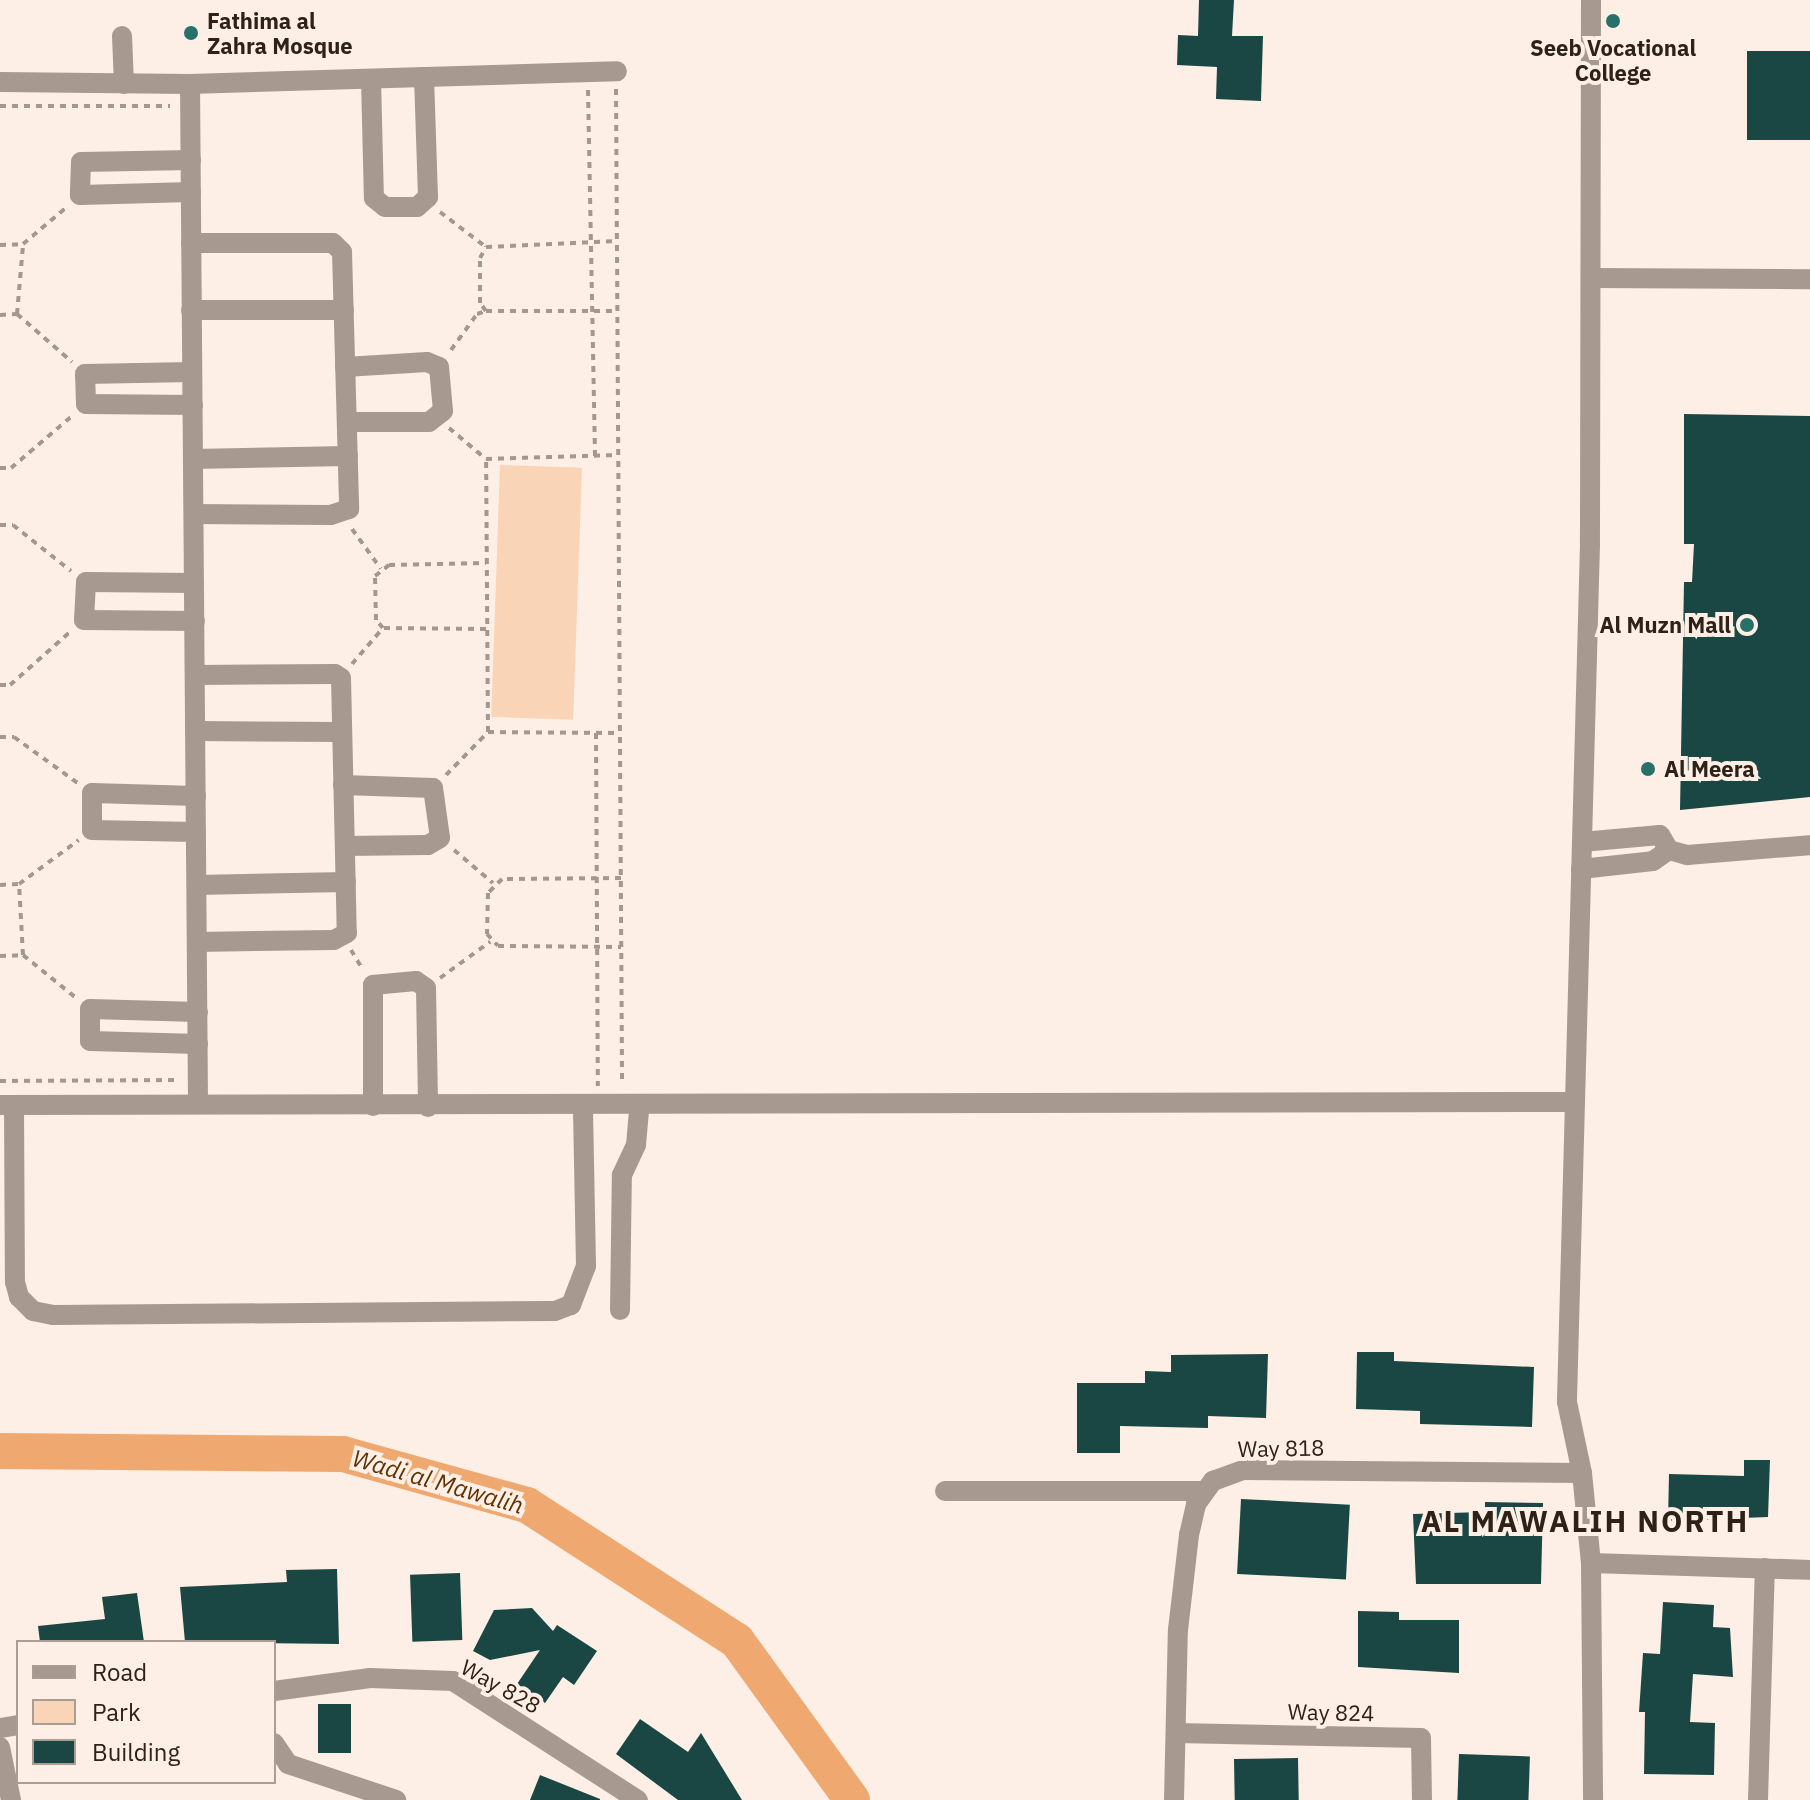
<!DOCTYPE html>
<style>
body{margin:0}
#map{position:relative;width:1810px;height:1800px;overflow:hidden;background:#fdefe5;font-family:"IBM Plex Sans",sans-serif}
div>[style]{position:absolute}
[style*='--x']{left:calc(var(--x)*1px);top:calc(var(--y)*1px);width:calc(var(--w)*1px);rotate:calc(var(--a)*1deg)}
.green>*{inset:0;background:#fad4b7;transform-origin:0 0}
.river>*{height:36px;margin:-18px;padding:0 18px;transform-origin:18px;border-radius:18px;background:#efa870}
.building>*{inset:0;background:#1a4743;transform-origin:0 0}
.path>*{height:4px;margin-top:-2px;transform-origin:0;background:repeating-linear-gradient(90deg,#a4978d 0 6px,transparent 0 12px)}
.minor>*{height:20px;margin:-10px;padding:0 10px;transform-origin:10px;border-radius:10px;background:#a7998f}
.dots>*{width:22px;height:22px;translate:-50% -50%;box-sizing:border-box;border:4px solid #fdefe5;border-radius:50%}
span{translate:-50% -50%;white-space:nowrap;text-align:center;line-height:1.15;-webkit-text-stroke:8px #fdefe5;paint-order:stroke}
.poi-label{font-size:22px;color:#2d2118;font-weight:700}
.left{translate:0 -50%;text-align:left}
.right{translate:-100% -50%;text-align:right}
.street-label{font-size:22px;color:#2d2118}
.water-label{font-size:24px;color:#5f3103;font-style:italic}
.district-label{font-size:30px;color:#2d2118;font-weight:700;letter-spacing:2px}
.legend{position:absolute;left:16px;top:1640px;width:260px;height:144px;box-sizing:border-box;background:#fdefe5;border:2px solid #aa9d93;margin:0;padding:10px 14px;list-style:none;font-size:24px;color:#2d2118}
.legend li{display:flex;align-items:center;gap:16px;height:40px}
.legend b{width:40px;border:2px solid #aa9d93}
</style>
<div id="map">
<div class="green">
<div style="left:500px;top:465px;width:82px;height:252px;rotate:2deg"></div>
</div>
<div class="river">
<div style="--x:0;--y:1451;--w:343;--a:0.5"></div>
<div style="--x:343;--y:1454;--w:191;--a:15.5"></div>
<div style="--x:527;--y:1505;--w:250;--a:32.9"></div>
<div style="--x:737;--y:1641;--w:196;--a:54.1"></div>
</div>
<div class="building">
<div style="clip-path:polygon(1199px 0,1234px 0,1232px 36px,1263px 36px,1261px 101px,1216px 99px,1217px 67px,1177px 65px,1178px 35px,1198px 36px)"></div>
<div style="left:1810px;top:51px;width:89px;height:63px;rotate:90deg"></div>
<div style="clip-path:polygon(1684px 414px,1810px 416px,1810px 797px,1680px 810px,1684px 582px,1692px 582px,1694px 544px,1684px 544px)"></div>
<div style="clip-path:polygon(1357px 1352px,1394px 1352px,1394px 1361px,1534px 1367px,1532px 1427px,1420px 1424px,1420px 1411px,1356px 1409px)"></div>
<div style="clip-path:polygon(1268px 1354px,1266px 1418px,1208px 1416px,1208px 1428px,1120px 1426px,1120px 1453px,1077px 1453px,1077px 1383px,1145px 1383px,1145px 1371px,1171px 1372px,1171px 1355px)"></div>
<div style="clip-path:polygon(1744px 1460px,1770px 1460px,1768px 1517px,1668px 1521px,1669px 1474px,1744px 1476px)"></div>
<div style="left:1241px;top:1499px;width:109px;height:75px;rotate:3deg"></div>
<div style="clip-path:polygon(1485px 1502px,1543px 1503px,1541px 1584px,1416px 1584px,1413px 1514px,1485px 1512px)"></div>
<div style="clip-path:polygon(337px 1569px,339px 1644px,185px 1642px,180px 1587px,287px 1582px,286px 1570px)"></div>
<div style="left:460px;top:1573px;width:67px;height:50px;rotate:88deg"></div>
<div style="clip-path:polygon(137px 1593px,144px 1642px,40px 1642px,38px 1626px,105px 1619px,102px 1597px)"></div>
<div style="clip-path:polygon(1663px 1602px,1714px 1605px,1713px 1627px,1730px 1628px,1733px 1677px,1693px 1674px,1690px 1722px,1715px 1723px,1714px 1775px,1644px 1774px,1645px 1712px,1639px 1712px,1643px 1653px,1660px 1654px)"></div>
<div style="clip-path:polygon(532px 1608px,553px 1631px,557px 1625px,597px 1651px,574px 1685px,563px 1677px,545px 1703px,517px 1684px,540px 1650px,490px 1660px,473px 1651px,494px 1610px)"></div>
<div style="clip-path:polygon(1358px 1611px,1399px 1612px,1399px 1620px,1459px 1620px,1459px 1673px,1358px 1667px)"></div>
<div style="left:318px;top:1704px;width:33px;height:49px"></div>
<div style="clip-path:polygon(640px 1719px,688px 1752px,701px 1733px,742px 1800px,678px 1800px,616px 1754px)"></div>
<div style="left:1459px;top:1754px;width:71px;height:46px;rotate:2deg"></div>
<div style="left:1298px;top:1758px;width:42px;height:64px;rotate:89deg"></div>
<div style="clip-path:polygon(540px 1775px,600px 1799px,600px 1800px,530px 1800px)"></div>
</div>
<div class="path">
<div style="--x:616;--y:89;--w:995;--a:89.65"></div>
<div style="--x:588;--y:90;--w:366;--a:88.9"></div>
<div style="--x:0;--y:106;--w:170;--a:0"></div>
<div style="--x:440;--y:212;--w:58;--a:37.3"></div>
<div style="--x:486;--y:247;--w:131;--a:-2.6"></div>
<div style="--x:0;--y:245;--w:23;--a:-2"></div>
<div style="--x:23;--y:244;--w:59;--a:-40.2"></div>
<div style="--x:486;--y:311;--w:10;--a:-127"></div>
<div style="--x:480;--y:303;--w:45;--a:-90"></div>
<div style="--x:480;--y:258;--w:13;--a:-61"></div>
<div style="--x:17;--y:314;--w:69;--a:-85"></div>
<div style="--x:0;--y:315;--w:17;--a:-3"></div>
<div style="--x:17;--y:314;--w:73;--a:41.1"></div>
<div style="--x:451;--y:350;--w:44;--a:-54.2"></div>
<div style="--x:477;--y:314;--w:9;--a:-18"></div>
<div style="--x:486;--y:311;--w:131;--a:0"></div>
<div style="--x:449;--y:428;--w:48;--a:40"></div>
<div style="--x:486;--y:459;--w:131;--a:-1.7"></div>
<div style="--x:0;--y:468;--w:11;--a:0"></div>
<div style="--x:11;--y:468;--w:79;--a:-40.4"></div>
<div style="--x:0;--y:525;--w:13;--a:0"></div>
<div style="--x:13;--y:525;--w:74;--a:38.4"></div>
<div style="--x:352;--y:529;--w:49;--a:54.1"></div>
<div style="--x:486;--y:629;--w:103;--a:-179.4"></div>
<div style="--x:383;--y:628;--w:11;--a:-131"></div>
<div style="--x:376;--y:620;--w:44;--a:-91.3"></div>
<div style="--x:375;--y:576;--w:18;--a:-38"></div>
<div style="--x:389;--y:565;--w:97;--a:-1.2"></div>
<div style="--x:352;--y:664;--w:48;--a:-49.3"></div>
<div style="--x:0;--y:685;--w:10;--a:0"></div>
<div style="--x:10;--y:685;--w:80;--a:-41.5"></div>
<div style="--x:488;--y:732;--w:131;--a:0.4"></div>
<div style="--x:596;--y:733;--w:353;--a:89.7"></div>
<div style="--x:0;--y:737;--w:14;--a:0"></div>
<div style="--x:14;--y:737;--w:80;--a:35.9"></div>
<div style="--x:446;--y:775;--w:60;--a:-45.7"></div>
<div style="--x:488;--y:732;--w:273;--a:-90.4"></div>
<div style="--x:454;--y:850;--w:51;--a:40.2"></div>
<div style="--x:621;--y:878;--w:119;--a:179.5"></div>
<div style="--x:502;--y:879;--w:20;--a:135"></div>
<div style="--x:488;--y:893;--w:41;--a:91.4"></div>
<div style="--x:487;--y:934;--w:16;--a:47"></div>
<div style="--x:498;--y:946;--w:123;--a:0.5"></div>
<div style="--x:0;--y:885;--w:18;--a:-3"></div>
<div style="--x:351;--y:950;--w:23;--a:59"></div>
<div style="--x:23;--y:955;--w:71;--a:-93.2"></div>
<div style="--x:19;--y:884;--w:74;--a:-36.3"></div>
<div style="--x:0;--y:956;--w:23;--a:-2"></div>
<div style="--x:23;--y:955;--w:67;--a:38.9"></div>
<div style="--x:440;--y:978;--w:62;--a:-35.8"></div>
<div style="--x:0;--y:1081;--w:178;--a:-0.3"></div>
</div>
<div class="minor">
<div style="--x:1591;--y:0;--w:544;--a:90.11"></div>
<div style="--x:1590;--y:544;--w:858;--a:91.54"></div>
<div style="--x:1567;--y:1402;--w:73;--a:78.1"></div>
<div style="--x:1582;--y:1473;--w:90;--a:84.3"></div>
<div style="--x:1591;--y:1563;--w:237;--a:89.5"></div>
<div style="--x:122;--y:36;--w:48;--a:87.6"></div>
<div style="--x:371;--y:79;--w:119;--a:88.6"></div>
<div style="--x:374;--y:198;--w:14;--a:39"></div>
<div style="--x:385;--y:207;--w:32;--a:0"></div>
<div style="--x:417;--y:207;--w:15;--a:-42"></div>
<div style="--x:428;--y:197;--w:120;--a:-91.9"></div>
<div style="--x:0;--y:82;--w:190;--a:0.6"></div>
<div style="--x:190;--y:84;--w:427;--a:-1.7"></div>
<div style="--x:190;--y:84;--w:1020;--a:89.55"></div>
<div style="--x:191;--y:160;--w:110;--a:179"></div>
<div style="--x:81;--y:162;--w:33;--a:92"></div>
<div style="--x:80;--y:195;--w:111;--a:-1.5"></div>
<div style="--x:191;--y:243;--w:142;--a:0"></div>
<div style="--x:333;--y:243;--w:13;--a:45"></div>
<div style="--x:342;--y:252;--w:257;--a:88.4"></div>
<div style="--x:349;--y:509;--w:19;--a:162"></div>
<div style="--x:331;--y:515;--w:137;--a:-179.6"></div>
<div style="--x:1591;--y:278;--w:219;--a:0.3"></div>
<div style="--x:191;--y:310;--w:153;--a:0"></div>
<div style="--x:345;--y:367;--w:82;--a:-3.5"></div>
<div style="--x:427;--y:362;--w:13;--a:23"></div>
<div style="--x:439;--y:367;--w:44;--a:84.8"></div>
<div style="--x:443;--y:411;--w:18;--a:142"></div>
<div style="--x:429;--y:422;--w:82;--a:180"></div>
<div style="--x:192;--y:372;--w:107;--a:178.9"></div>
<div style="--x:85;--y:374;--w:30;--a:88"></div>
<div style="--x:86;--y:404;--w:107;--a:0.5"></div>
<div style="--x:193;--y:459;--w:155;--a:-1.1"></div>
<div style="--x:194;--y:583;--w:108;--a:-179.5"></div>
<div style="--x:86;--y:582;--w:38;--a:93"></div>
<div style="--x:84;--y:620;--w:111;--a:0.5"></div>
<div style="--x:195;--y:675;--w:140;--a:-0.4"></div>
<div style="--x:335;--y:674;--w:7;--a:34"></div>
<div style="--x:341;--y:678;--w:255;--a:88.7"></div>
<div style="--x:347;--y:933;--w:15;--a:152"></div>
<div style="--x:334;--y:940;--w:137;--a:179.2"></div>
<div style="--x:195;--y:731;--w:147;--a:0.4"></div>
<div style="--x:343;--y:785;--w:90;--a:1.9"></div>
<div style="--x:433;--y:788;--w:50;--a:82"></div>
<div style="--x:440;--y:838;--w:14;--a:150"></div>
<div style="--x:428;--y:845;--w:83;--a:179.3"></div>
<div style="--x:196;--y:796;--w:104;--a:-178.3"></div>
<div style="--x:92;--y:793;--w:37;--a:90"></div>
<div style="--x:92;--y:830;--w:104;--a:1.1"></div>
<div style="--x:1582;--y:842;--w:78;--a:-5.1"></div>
<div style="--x:1660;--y:835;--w:17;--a:59"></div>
<div style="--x:1669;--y:850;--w:19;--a:16"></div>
<div style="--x:1687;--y:855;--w:123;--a:-4.6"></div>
<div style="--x:1581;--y:869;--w:72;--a:-6.3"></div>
<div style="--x:1653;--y:861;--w:19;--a:-35"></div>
<div style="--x:197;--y:885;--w:149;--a:-1.2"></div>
<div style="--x:198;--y:1044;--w:108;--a:-178.4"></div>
<div style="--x:90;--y:1041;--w:32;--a:-90"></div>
<div style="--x:90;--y:1009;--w:108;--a:1.6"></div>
<div style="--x:0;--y:1105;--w:1575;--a:-0.11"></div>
<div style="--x:14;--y:1105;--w:177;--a:89.7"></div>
<div style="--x:15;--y:1282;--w:16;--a:75"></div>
<div style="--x:19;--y:1297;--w:20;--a:45"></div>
<div style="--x:33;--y:1311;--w:20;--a:11"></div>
<div style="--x:53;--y:1315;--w:502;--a:-0.46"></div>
<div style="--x:555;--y:1311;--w:17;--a:-21"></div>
<div style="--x:571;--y:1305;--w:42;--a:-69"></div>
<div style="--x:586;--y:1266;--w:158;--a:-91.1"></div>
<div style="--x:373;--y:1106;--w:121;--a:-90"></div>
<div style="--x:373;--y:985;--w:43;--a:-5.3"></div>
<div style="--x:416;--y:981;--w:12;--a:35"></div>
<div style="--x:426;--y:988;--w:119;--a:89"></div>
<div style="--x:620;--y:1310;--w:135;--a:-89.2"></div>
<div style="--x:622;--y:1175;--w:33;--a:-65"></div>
<div style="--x:636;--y:1145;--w:38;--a:-85"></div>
<div style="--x:945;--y:1491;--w:258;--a:0"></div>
<div style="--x:1591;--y:1563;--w:219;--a:1.8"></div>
<div style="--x:274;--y:1691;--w:97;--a:-7.7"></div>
<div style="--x:370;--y:1678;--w:83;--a:2.1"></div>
<div style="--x:453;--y:1681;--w:220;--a:32.8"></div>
<div style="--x:0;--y:1728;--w:18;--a:-9"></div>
<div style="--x:1177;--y:1733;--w:244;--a:1.2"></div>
<div style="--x:1421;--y:1738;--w:62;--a:89.1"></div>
<div style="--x:274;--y:1743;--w:25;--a:56"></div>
<div style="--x:288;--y:1764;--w:114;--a:18.4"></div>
<div style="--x:0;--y:1747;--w:54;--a:78.3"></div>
<div style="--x:1174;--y:1800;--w:170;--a:-88.7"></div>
<div style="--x:1178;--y:1630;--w:96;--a:-83.4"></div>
<div style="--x:1189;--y:1535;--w:32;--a:-77"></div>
<div style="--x:1196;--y:1504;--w:29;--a:-54"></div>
<div style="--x:1213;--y:1481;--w:33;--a:-20"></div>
<div style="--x:1244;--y:1470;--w:338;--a:0.5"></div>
<div style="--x:1758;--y:1800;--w:232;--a:-88.3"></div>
</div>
<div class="dots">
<div style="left:1613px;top:21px;background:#28716a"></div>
<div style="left:191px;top:33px;background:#28716a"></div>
<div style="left:1747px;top:625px;background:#28716a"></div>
<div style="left:1648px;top:769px;background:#28716a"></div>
</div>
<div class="poi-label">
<span class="left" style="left:207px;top:33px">Fathima al<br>Zahra Mosque</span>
<span style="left:1613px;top:60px">Seeb Vocational<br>College</span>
<span class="right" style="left:1731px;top:625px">Al Muzn Mall</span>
<span class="left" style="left:1664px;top:769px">Al Meera</span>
</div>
<div class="street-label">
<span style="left:1281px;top:1448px;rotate:-1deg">Way 818</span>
<span style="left:501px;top:1686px;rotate:29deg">Way 828</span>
<span style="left:1331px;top:1712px;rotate:1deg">Way 824</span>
</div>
<div class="water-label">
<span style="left:438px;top:1482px;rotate:16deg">Wadi al Mawalih</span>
</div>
<div class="district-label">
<span style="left:1585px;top:1521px">AL MAWALIH NORTH</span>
</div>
<ul class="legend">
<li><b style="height:10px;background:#a7998f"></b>Road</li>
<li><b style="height:22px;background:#fad4b7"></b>Park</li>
<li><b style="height:22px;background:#1a4743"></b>Building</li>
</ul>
</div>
